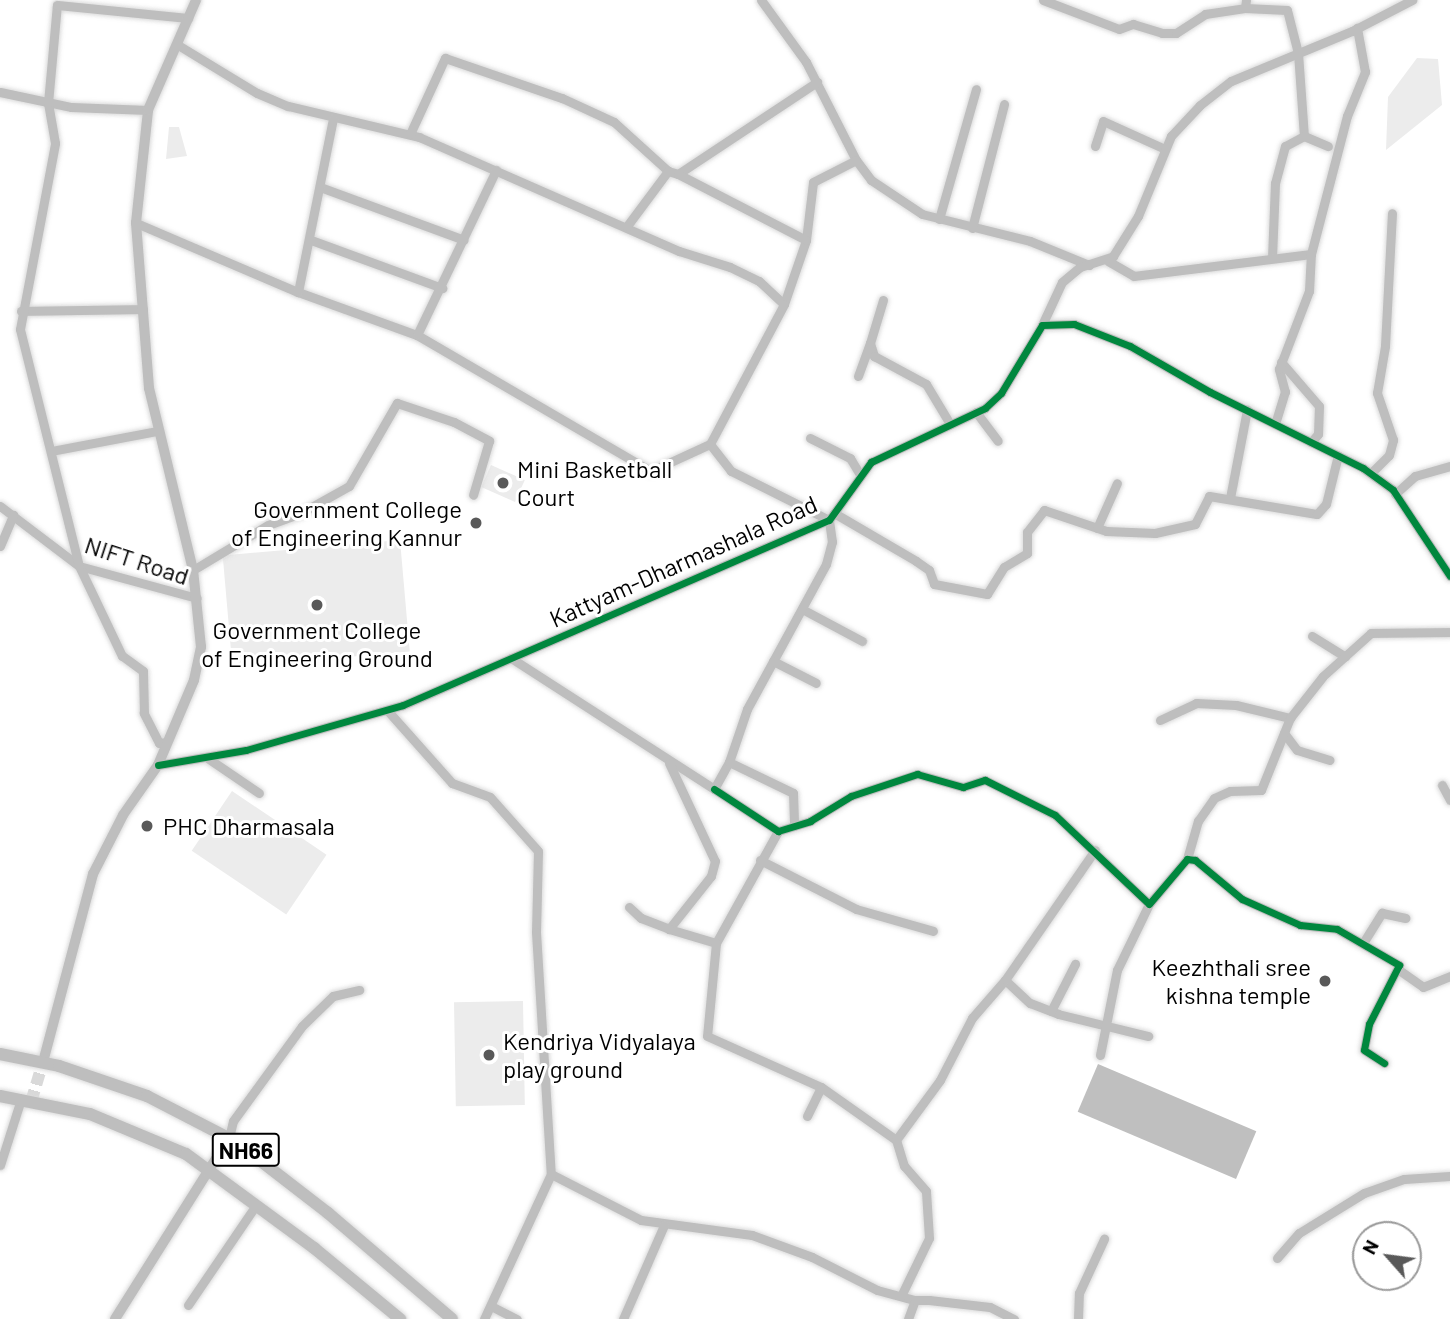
<!DOCTYPE html>
<style>
body{margin:0}
#map{position:relative;width:1450px;height:1319px;overflow:hidden;background:#fff;font-family:Barlow,sans-serif}
div>[style]{position:absolute}
[style*='--x']{left:calc(var(--x)*1px);top:calc(var(--y)*1px);width:calc(var(--w)*1px);rotate:calc(var(--a)*1deg)}
.green>*{inset:0;background:#ececec;transform-origin:0 0}
.water>*{inset:0;background:#bfbfbf;transform-origin:0 0}
.highway-tunnel>*{height:12px;margin-top:-6px;transform-origin:0;background:repeating-linear-gradient(90deg,#d9d9d9 0 12px,transparent 0 18px)}
.roads{filter:drop-shadow(0 0 2px #dbdbdb) drop-shadow(0 0 2px #dbdbdb)}
.minor>*{height:9px;margin:-4.5px;padding:0 4.5px;transform-origin:4.5px;border-radius:4.5px;background:#bebebe}
.major>*{height:10px;margin:-5px;padding:0 5px;transform-origin:5px;border-radius:5px;background:#bebebe}
.highway>*{height:12px;margin:-6px;padding:0 6px;transform-origin:6px;border-radius:6px;background:#bebebe}
.cycleway>*{height:7px;margin:-3.5px;padding:0 3.5px;transform-origin:3.5px;border-radius:3.5px;background:#00873e}
.dots>*{width:19px;height:19px;translate:-50% -50%;box-sizing:border-box;border:4px solid #fff;border-radius:50%}
span{translate:-50% -50%;white-space:nowrap;text-align:center;line-height:1.15;-webkit-text-stroke:6px #fff;paint-order:stroke}
.shield-label span{padding:2px 5px;background:#fff;border:2px solid;border-radius:5px;-webkit-text-stroke-width:0}
.shield-label{font-size:23px;color:#000;font-weight:700}
.poi-label{font-size:24px;color:#000}
.left{translate:0 -50%;text-align:left}
.right{translate:-100% -50%;text-align:right}
.street-label{font-size:24px;color:#000}
.north{position:absolute;left:1352px;top:1221px;width:70px;height:70px;box-sizing:border-box;background:#fff;border:2px solid #999;border-radius:50%;rotate:298deg;font-size:19px;font-weight:700;line-height:28px;text-align:center;color:#000}
.north::after{content:'';display:block;margin:auto;width:24px;height:32px;background:#595959;clip-path:polygon(50% 0,100% 100%,50% 72%,0 100%)}
</style>
<div id="map">
<div class="green">
<div style="clip-path:polygon(1417px 58px,1438px 59px,1442px 105px,1386px 150px,1388px 97px)"></div>
<div style="clip-path:polygon(169px 127px,179px 127px,187px 156px,166px 159px)"></div>
<div style="left:491px;top:465px;width:37px;height:24px;rotate:24deg"></div>
<div style="left:400px;top:540px;width:112px;height:178px;rotate:85deg"></div>
<div style="left:232px;top:791px;width:114px;height:72px;rotate:34deg"></div>
<div style="left:523px;top:1001px;width:104px;height:69px;rotate:89deg"></div>
</div>
<div class="water">
<div style="left:1098px;top:1064px;width:172px;height:52px;rotate:23deg"></div>
</div>
<div class="highway-tunnel">
<div style="--x:31;--y:1102;--w:42;--a:-73.3"></div>
</div>
<div class="roads">
<div class="minor">
<div style="--x:761;--y:0;--w:77;--a:54"></div>
<div style="--x:806;--y:62;--w:110;--a:63"></div>
<div style="--x:856;--y:160;--w:25;--a:53"></div>
<div style="--x:871;--y:180;--w:61;--a:33.7"></div>
<div style="--x:922;--y:214;--w:111;--a:14"></div>
<div style="--x:1030;--y:241;--w:64;--a:22.1"></div>
<div style="--x:1043;--y:0;--w:81;--a:20.9"></div>
<div style="--x:1119;--y:29;--w:15;--a:-20"></div>
<div style="--x:1133;--y:24;--w:30;--a:17"></div>
<div style="--x:1162;--y:33;--w:14;--a:0"></div>
<div style="--x:1176;--y:33;--w:35;--a:-33"></div>
<div style="--x:1205;--y:14;--w:40;--a:-8.5"></div>
<div style="--x:1245;--y:8;--w:8;--a:-83"></div>
<div style="--x:1245;--y:8;--w:42;--a:2.7"></div>
<div style="--x:1287;--y:10;--w:44;--a:75.7"></div>
<div style="--x:1298;--y:53;--w:83;--a:85.9"></div>
<div style="--x:1304;--y:136;--w:21;--a:152"></div>
<div style="--x:1285;--y:146;--w:38;--a:105"></div>
<div style="--x:1275;--y:183;--w:74;--a:92.3"></div>
<div style="--x:178;--y:45;--w:92;--a:31.3"></div>
<div style="--x:257;--y:93;--w:34;--a:23"></div>
<div style="--x:288;--y:106;--w:135;--a:13.3"></div>
<div style="--x:419;--y:137;--w:284;--a:23.7"></div>
<div style="--x:679;--y:251;--w:53;--a:17.4"></div>
<div style="--x:730;--y:267;--w:32;--a:26"></div>
<div style="--x:759;--y:281;--w:34;--a:43"></div>
<div style="--x:784;--y:304;--w:68;--a:-71"></div>
<div style="--x:806;--y:240;--w:58;--a:-83.1"></div>
<div style="--x:813;--y:182;--w:48;--a:-27.1"></div>
<div style="--x:0;--y:92;--w:73;--a:11.9"></div>
<div style="--x:71;--y:107;--w:77;--a:2.2"></div>
<div style="--x:410;--y:134;--w:84;--a:-65.3"></div>
<div style="--x:445;--y:58;--w:124;--a:18.9"></div>
<div style="--x:562;--y:98;--w:57;--a:24.8"></div>
<div style="--x:614;--y:122;--w:73;--a:42.2"></div>
<div style="--x:668;--y:171;--w:10;--a:17"></div>
<div style="--x:678;--y:174;--w:167;--a:-33.5"></div>
<div style="--x:1304;--y:136;--w:26;--a:23"></div>
<div style="--x:1095;--y:146;--w:26;--a:-72"></div>
<div style="--x:1103;--y:121;--w:68;--a:24.3"></div>
<div style="--x:678;--y:174;--w:144;--a:27.3"></div>
<div style="--x:320;--y:187;--w:153;--a:20.2"></div>
<div style="--x:939;--y:219;--w:135;--a:-74.1"></div>
<div style="--x:136;--y:223;--w:176;--a:23.1"></div>
<div style="--x:298;--y:292;--w:127;--a:19.9"></div>
<div style="--x:417;--y:335;--w:271;--a:30.2"></div>
<div style="--x:651;--y:471;--w:65;--a:-24.6"></div>
<div style="--x:710;--y:444;--w:158;--a:-62.1"></div>
<div style="--x:627;--y:226;--w:69;--a:-53.3"></div>
<div style="--x:972;--y:228;--w:128;--a:-75.5"></div>
<div style="--x:311;--y:240;--w:140;--a:20.1"></div>
<div style="--x:1108;--y:261;--w:30;--a:30"></div>
<div style="--x:1134;--y:276;--w:178;--a:-7.1"></div>
<div style="--x:1311;--y:254;--w:143;--a:-75.4"></div>
<div style="--x:1347;--y:116;--w:48;--a:-67.8"></div>
<div style="--x:1365;--y:72;--w:45;--a:-100.3"></div>
<div style="--x:298;--y:292;--w:177;--a:-78.6"></div>
<div style="--x:883;--y:300;--w:45;--a:106.8"></div>
<div style="--x:870;--y:343;--w:14;--a:73"></div>
<div style="--x:874;--y:356;--w:59;--a:28.3"></div>
<div style="--x:926;--y:384;--w:47;--a:59"></div>
<div style="--x:21;--y:311;--w:122;--a:-0.9"></div>
<div style="--x:1042;--y:325;--w:47;--a:-65.1"></div>
<div style="--x:1062;--y:282;--w:23;--a:-40"></div>
<div style="--x:1080;--y:267;--w:35;--a:-18"></div>
<div style="--x:1113;--y:256;--w:47;--a:-58"></div>
<div style="--x:1138;--y:216;--w:87;--a:-67.6"></div>
<div style="--x:1171;--y:136;--w:42;--a:-46.9"></div>
<div style="--x:1200;--y:105;--w:39;--a:-38"></div>
<div style="--x:1231;--y:81;--w:131;--a:-22.5"></div>
<div style="--x:1352;--y:31;--w:68;--a:-27.3"></div>
<div style="--x:417;--y:335;--w:183;--a:-64.4"></div>
<div style="--x:1281;--y:362;--w:58;--a:49.2"></div>
<div style="--x:1319;--y:406;--w:28;--a:92"></div>
<div style="--x:1318;--y:434;--w:11;--a:131"></div>
<div style="--x:858;--y:376;--w:35;--a:-70"></div>
<div style="--x:976;--y:412;--w:36;--a:53"></div>
<div style="--x:1275;--y:424;--w:34;--a:-73"></div>
<div style="--x:1285;--y:392;--w:24;--a:-105"></div>
<div style="--x:1279;--y:369;--w:84;--a:-69"></div>
<div style="--x:1309;--y:291;--w:37;--a:-87"></div>
<div style="--x:810;--y:438;--w:45;--a:26.6"></div>
<div style="--x:850;--y:458;--w:21;--a:59"></div>
<div style="--x:51;--y:451;--w:108;--a:-10.7"></div>
<div style="--x:1371;--y:473;--w:25;--a:-45"></div>
<div style="--x:1389;--y:455;--w:16;--a:-75"></div>
<div style="--x:1393;--y:440;--w:50;--a:-108.8"></div>
<div style="--x:1377;--y:393;--w:48;--a:-80.3"></div>
<div style="--x:1385;--y:346;--w:133;--a:-87"></div>
<div style="--x:1395;--y:494;--w:27;--a:-42"></div>
<div style="--x:1415;--y:476;--w:36;--a:-16"></div>
<div style="--x:1230;--y:498;--w:90;--a:-79.1"></div>
<div style="--x:0;--y:506;--w:99;--a:37.2"></div>
<div style="--x:79;--y:566;--w:122;--a:15.2"></div>
<div style="--x:834;--y:513;--w:95;--a:30.3"></div>
<div style="--x:916;--y:561;--w:16;--a:35"></div>
<div style="--x:929;--y:570;--w:15;--a:70"></div>
<div style="--x:934;--y:584;--w:54;--a:10.7"></div>
<div style="--x:987;--y:594;--w:32;--a:-58"></div>
<div style="--x:1004;--y:567;--w:27;--a:-31"></div>
<div style="--x:1027;--y:553;--w:21;--a:-90"></div>
<div style="--x:1027;--y:532;--w:28;--a:-52"></div>
<div style="--x:1044;--y:510;--w:65;--a:18.7"></div>
<div style="--x:1106;--y:531;--w:49;--a:2.3"></div>
<div style="--x:1155;--y:533;--w:41;--a:-12.7"></div>
<div style="--x:1195;--y:524;--w:31;--a:-63"></div>
<div style="--x:1209;--y:496;--w:109;--a:9.5"></div>
<div style="--x:1317;--y:514;--w:13;--a:-48"></div>
<div style="--x:1326;--y:504;--w:50;--a:-76.2"></div>
<div style="--x:1097;--y:528;--w:49;--a:-66"></div>
<div style="--x:0;--y:546;--w:34;--a:-67"></div>
<div style="--x:193;--y:570;--w:87;--a:-31"></div>
<div style="--x:268;--y:525;--w:33;--a:-20"></div>
<div style="--x:299;--y:514;--w:57;--a:-29.2"></div>
<div style="--x:349;--y:486;--w:96;--a:-60"></div>
<div style="--x:397;--y:403;--w:60;--a:18.4"></div>
<div style="--x:454;--y:422;--w:40;--a:28"></div>
<div style="--x:489;--y:441;--w:56;--a:106.5"></div>
<div style="--x:802;--y:609;--w:68;--a:28.1"></div>
<div style="--x:1312;--y:636;--w:39;--a:32"></div>
<div style="--x:511;--y:658;--w:242;--a:32.8"></div>
<div style="--x:714;--y:789;--w:31;--a:-61"></div>
<div style="--x:729;--y:762;--w:56;--a:-71.2"></div>
<div style="--x:747;--y:709;--w:165;--a:-61.4"></div>
<div style="--x:826;--y:564;--w:23;--a:-75"></div>
<div style="--x:832;--y:542;--w:22;--a:-98"></div>
<div style="--x:829;--y:520;--w:110;--a:-153.4"></div>
<div style="--x:731;--y:471;--w:34;--a:-128"></div>
<div style="--x:773;--y:661;--w:48;--a:27.1"></div>
<div style="--x:387;--y:710;--w:98;--a:48.3"></div>
<div style="--x:452;--y:783;--w:40;--a:20.2"></div>
<div style="--x:490;--y:797;--w:72;--a:48.4"></div>
<div style="--x:538;--y:851;--w:81;--a:91.4"></div>
<div style="--x:536;--y:932;--w:242;--a:86.5"></div>
<div style="--x:551;--y:1174;--w:101;--a:27.1"></div>
<div style="--x:641;--y:1220;--w:112;--a:7.7"></div>
<div style="--x:752;--y:1235;--w:64;--a:20.1"></div>
<div style="--x:812;--y:1257;--w:73;--a:26.9"></div>
<div style="--x:877;--y:1290;--w:39;--a:15"></div>
<div style="--x:1160;--y:720;--w:40;--a:-25"></div>
<div style="--x:1196;--y:703;--w:40;--a:2.9"></div>
<div style="--x:1236;--y:705;--w:56;--a:13.5"></div>
<div style="--x:1284;--y:733;--w:21;--a:53"></div>
<div style="--x:1297;--y:750;--w:34;--a:17"></div>
<div style="--x:167;--y:742;--w:8;--a:173"></div>
<div style="--x:159;--y:743;--w:34;--a:-117"></div>
<div style="--x:144;--y:713;--w:42;--a:-91.4"></div>
<div style="--x:143;--y:671;--w:26;--a:-144"></div>
<div style="--x:122;--y:656;--w:100;--a:-115.5"></div>
<div style="--x:79;--y:566;--w:244;--a:-104"></div>
<div style="--x:20;--y:329;--w:189;--a:-79.3"></div>
<div style="--x:55;--y:143;--w:41;--a:-99.9"></div>
<div style="--x:48;--y:103;--w:98;--a:-84.8"></div>
<div style="--x:57;--y:5;--w:132;--a:5.7"></div>
<div style="--x:206;--y:757;--w:64;--a:34.2"></div>
<div style="--x:729;--y:762;--w:71;--a:25.8"></div>
<div style="--x:793;--y:793;--w:33;--a:88"></div>
<div style="--x:669;--y:763;--w:108;--a:64.9"></div>
<div style="--x:715;--y:861;--w:16;--a:105"></div>
<div style="--x:711;--y:876;--w:68;--a:128.4"></div>
<div style="--x:669;--y:929;--w:49;--a:16.6"></div>
<div style="--x:716;--y:943;--w:128;--a:-61"></div>
<div style="--x:158;--y:765;--w:89;--a:-9.7"></div>
<div style="--x:246;--y:750;--w:163;--a:-16"></div>
<div style="--x:403;--y:705;--w:464;--a:-23.5"></div>
<div style="--x:829;--y:520;--w:72;--a:-54.1"></div>
<div style="--x:871;--y:462;--w:126;--a:-25.3"></div>
<div style="--x:985;--y:408;--w:22;--a:-43"></div>
<div style="--x:1001;--y:393;--w:79;--a:-58.9"></div>
<div style="--x:1042;--y:325;--w:32;--a:-2"></div>
<div style="--x:1074;--y:324;--w:60;--a:21.4"></div>
<div style="--x:1130;--y:346;--w:92;--a:29.9"></div>
<div style="--x:1210;--y:392;--w:171;--a:26.4"></div>
<div style="--x:1363;--y:468;--w:37;--a:36"></div>
<div style="--x:1393;--y:490;--w:103;--a:56.5"></div>
<div style="--x:1442;--y:785;--w:17;--a:62"></div>
<div style="--x:714;--y:789;--w:77;--a:33.3"></div>
<div style="--x:778;--y:831;--w:34;--a:-17"></div>
<div style="--x:810;--y:821;--w:48;--a:-31.4"></div>
<div style="--x:851;--y:796;--w:70;--a:-18.4"></div>
<div style="--x:917;--y:774;--w:48;--a:15.8"></div>
<div style="--x:963;--y:787;--w:23;--a:-18"></div>
<div style="--x:985;--y:780;--w:78;--a:26.6"></div>
<div style="--x:1055;--y:815;--w:129;--a:43.4"></div>
<div style="--x:1149;--y:904;--w:59;--a:-49.8"></div>
<div style="--x:1187;--y:859;--w:8;--a:7"></div>
<div style="--x:1195;--y:860;--w:61;--a:39.7"></div>
<div style="--x:1242;--y:899;--w:64;--a:24.1"></div>
<div style="--x:1300;--y:925;--w:37;--a:6"></div>
<div style="--x:1337;--y:929;--w:72;--a:30.1"></div>
<div style="--x:1399;--y:965;--w:66;--a:117"></div>
<div style="--x:1369;--y:1024;--w:26;--a:101"></div>
<div style="--x:1364;--y:1050;--w:24;--a:33"></div>
<div style="--x:1187;--y:859;--w:40;--a:-74"></div>
<div style="--x:1198;--y:821;--w:28;--a:-55"></div>
<div style="--x:1214;--y:798;--w:17;--a:-24"></div>
<div style="--x:1230;--y:791;--w:31;--a:-2"></div>
<div style="--x:1261;--y:790;--w:78;--a:-68.1"></div>
<div style="--x:1290;--y:718;--w:53;--a:-51.8"></div>
<div style="--x:1323;--y:676;--w:64;--a:-41.9"></div>
<div style="--x:1371;--y:633;--w:79;--a:-0.7"></div>
<div style="--x:760;--y:860;--w:108;--a:27"></div>
<div style="--x:856;--y:909;--w:80;--a:15.9"></div>
<div style="--x:629;--y:907;--w:16;--a:43"></div>
<div style="--x:641;--y:918;--w:30;--a:21"></div>
<div style="--x:716;--y:943;--w:93;--a:95.5"></div>
<div style="--x:707;--y:1036;--w:125;--a:24.1"></div>
<div style="--x:1363;--y:943;--w:36;--a:-58"></div>
<div style="--x:1382;--y:913;--w:24;--a:12"></div>
<div style="--x:1399;--y:970;--w:29;--a:35"></div>
<div style="--x:1423;--y:987;--w:29;--a:-22"></div>
<div style="--x:1005;--y:980;--w:34;--a:43"></div>
<div style="--x:1030;--y:1003;--w:30;--a:21"></div>
<div style="--x:1058;--y:1014;--w:93;--a:13.7"></div>
<div style="--x:1051;--y:1011;--w:53;--a:-62.9"></div>
<div style="--x:1100;--y:1055;--w:87;--a:-78.7"></div>
<div style="--x:1117;--y:970;--w:73;--a:-64.1"></div>
<div style="--x:807;--y:1116;--w:32;--a:-64"></div>
<div style="--x:821;--y:1087;--w:92;--a:35.2"></div>
<div style="--x:229;--y:1138;--w:17;--a:-77"></div>
<div style="--x:233;--y:1121;--w:117;--a:-54"></div>
<div style="--x:302;--y:1026;--w:43;--a:-44.1"></div>
<div style="--x:333;--y:996;--w:27;--a:-13"></div>
<div style="--x:0;--y:1165;--w:69;--a:-72.3"></div>
<div style="--x:1277;--y:1258;--w:33;--a:-49"></div>
<div style="--x:1299;--y:1233;--w:76;--a:-31.6"></div>
<div style="--x:1364;--y:1193;--w:42;--a:-19.3"></div>
<div style="--x:1404;--y:1179;--w:46;--a:-3.7"></div>
<div style="--x:901;--y:1296;--w:64;--a:-64.2"></div>
<div style="--x:929;--y:1238;--w:47;--a:-93.7"></div>
<div style="--x:926;--y:1191;--w:33;--a:-131"></div>
<div style="--x:904;--y:1166;--w:27;--a:-107"></div>
<div style="--x:896;--y:1140;--w:74;--a:-53.7"></div>
<div style="--x:940;--y:1080;--w:70;--a:-62.7"></div>
<div style="--x:972;--y:1018;--w:50;--a:-49"></div>
<div style="--x:1005;--y:980;--w:158;--a:-55.3"></div>
<div style="--x:188;--y:1305;--w:121;--a:-55.8"></div>
<div style="--x:491;--y:1306;--w:29;--a:27"></div>
<div style="--x:484;--y:1319;--w:160;--a:-65.2"></div>
<div style="--x:623;--y:1319;--w:103;--a:-66.4"></div>
<div style="--x:908;--y:1319;--w:20;--a:-70"></div>
<div style="--x:915;--y:1300;--w:14;--a:0"></div>
<div style="--x:929;--y:1300;--w:61;--a:6.5"></div>
<div style="--x:990;--y:1307;--w:27;--a:27"></div>
<div style="--x:1078;--y:1319;--w:26;--a:-88"></div>
<div style="--x:1079;--y:1293;--w:60;--a:-65.2"></div>
</div>
<div class="major">
<div style="--x:43;--y:1062;--w:195;--a:-75.1"></div>
<div style="--x:93;--y:874;--w:66;--a:-63"></div>
<div style="--x:123;--y:815;--w:61;--a:-55"></div>
<div style="--x:158;--y:765;--w:92;--a:-67"></div>
<div style="--x:194;--y:680;--w:34;--a:-78"></div>
<div style="--x:201;--y:647;--w:77;--a:-95.9"></div>
<div style="--x:193;--y:570;--w:187;--a:-103.6"></div>
<div style="--x:149;--y:388;--w:166;--a:-94.5"></div>
<div style="--x:136;--y:223;--w:114;--a:-83.9"></div>
<div style="--x:148;--y:110;--w:120;--a:-66.4"></div>
<div style="--x:115;--y:1319;--w:214;--a:-57.8"></div>
</div>
<div class="highway">
<div style="--x:0;--y:1054;--w:60;--a:11.5"></div>
<div style="--x:59;--y:1066;--w:93;--a:18.8"></div>
<div style="--x:147;--y:1096;--w:100;--a:27.3"></div>
<div style="--x:236;--y:1142;--w:116;--a:37.7"></div>
<div style="--x:328;--y:1213;--w:163;--a:40.5"></div>
<div style="--x:0;--y:1096;--w:92;--a:11.3"></div>
<div style="--x:90;--y:1114;--w:104;--a:22.6"></div>
<div style="--x:186;--y:1154;--w:159;--a:36.3"></div>
<div style="--x:314;--y:1248;--w:112;--a:39.5"></div>
</div>
</div>
<div class="cycleway">
<div style="--x:158;--y:765;--w:89;--a:-9.7"></div>
<div style="--x:246;--y:750;--w:163;--a:-16"></div>
<div style="--x:403;--y:705;--w:464;--a:-23.5"></div>
<div style="--x:829;--y:520;--w:72;--a:-54.1"></div>
<div style="--x:871;--y:462;--w:126;--a:-25.3"></div>
<div style="--x:985;--y:408;--w:22;--a:-43"></div>
<div style="--x:1001;--y:393;--w:79;--a:-58.9"></div>
<div style="--x:1042;--y:325;--w:32;--a:-2"></div>
<div style="--x:1074;--y:324;--w:60;--a:21.4"></div>
<div style="--x:1130;--y:346;--w:92;--a:29.9"></div>
<div style="--x:1210;--y:392;--w:171;--a:26.4"></div>
<div style="--x:1363;--y:468;--w:37;--a:36"></div>
<div style="--x:1393;--y:490;--w:103;--a:56.5"></div>
<div style="--x:714;--y:789;--w:77;--a:33.3"></div>
<div style="--x:778;--y:831;--w:34;--a:-17"></div>
<div style="--x:810;--y:821;--w:48;--a:-31.4"></div>
<div style="--x:851;--y:796;--w:70;--a:-18.4"></div>
<div style="--x:917;--y:774;--w:48;--a:15.8"></div>
<div style="--x:963;--y:787;--w:23;--a:-18"></div>
<div style="--x:985;--y:780;--w:78;--a:26.6"></div>
<div style="--x:1055;--y:815;--w:129;--a:43.4"></div>
<div style="--x:1149;--y:904;--w:59;--a:-49.8"></div>
<div style="--x:1187;--y:859;--w:8;--a:7"></div>
<div style="--x:1195;--y:860;--w:61;--a:39.7"></div>
<div style="--x:1242;--y:899;--w:64;--a:24.1"></div>
<div style="--x:1300;--y:925;--w:37;--a:6"></div>
<div style="--x:1337;--y:929;--w:72;--a:30.1"></div>
<div style="--x:1399;--y:965;--w:66;--a:117"></div>
<div style="--x:1369;--y:1024;--w:26;--a:101"></div>
<div style="--x:1364;--y:1050;--w:24;--a:33"></div>
</div>
<div class="dots">
<div style="left:503px;top:483px;background:#595959"></div>
<div style="left:476px;top:523px;background:#595959"></div>
<div style="left:317px;top:605px;background:#595959"></div>
<div style="left:147px;top:826px;background:#595959"></div>
<div style="left:1325px;top:981px;background:#595959"></div>
<div style="left:489px;top:1055px;background:#595959"></div>
</div>
<div class="shield-label">
<span style="left:246px;top:1150px">NH66</span>
</div>
<div class="poi-label">
<span class="left" style="left:517px;top:483px">Mini Basketball<br>Court</span>
<span class="right" style="left:462px;top:523px">Government College<br>of Engineering Kannur</span>
<span style="left:317px;top:644px">Government College<br>of Engineering Ground</span>
<span class="left" style="left:163px;top:826px">PHC Dharmasala</span>
<span class="right" style="left:1311px;top:981px">Keezhthali sree<br>kishna temple</span>
<span class="left" style="left:503px;top:1055px">Kendriya Vidyalaya<br>play ground</span>
</div>
<div class="street-label">
<span style="left:137px;top:560px;rotate:18deg">NIFT Road</span>
<span style="left:683px;top:561px;rotate:-24deg">Kattyam-Dharmashala Road</span>
</div>
<div class="north">N</div>
</div>
